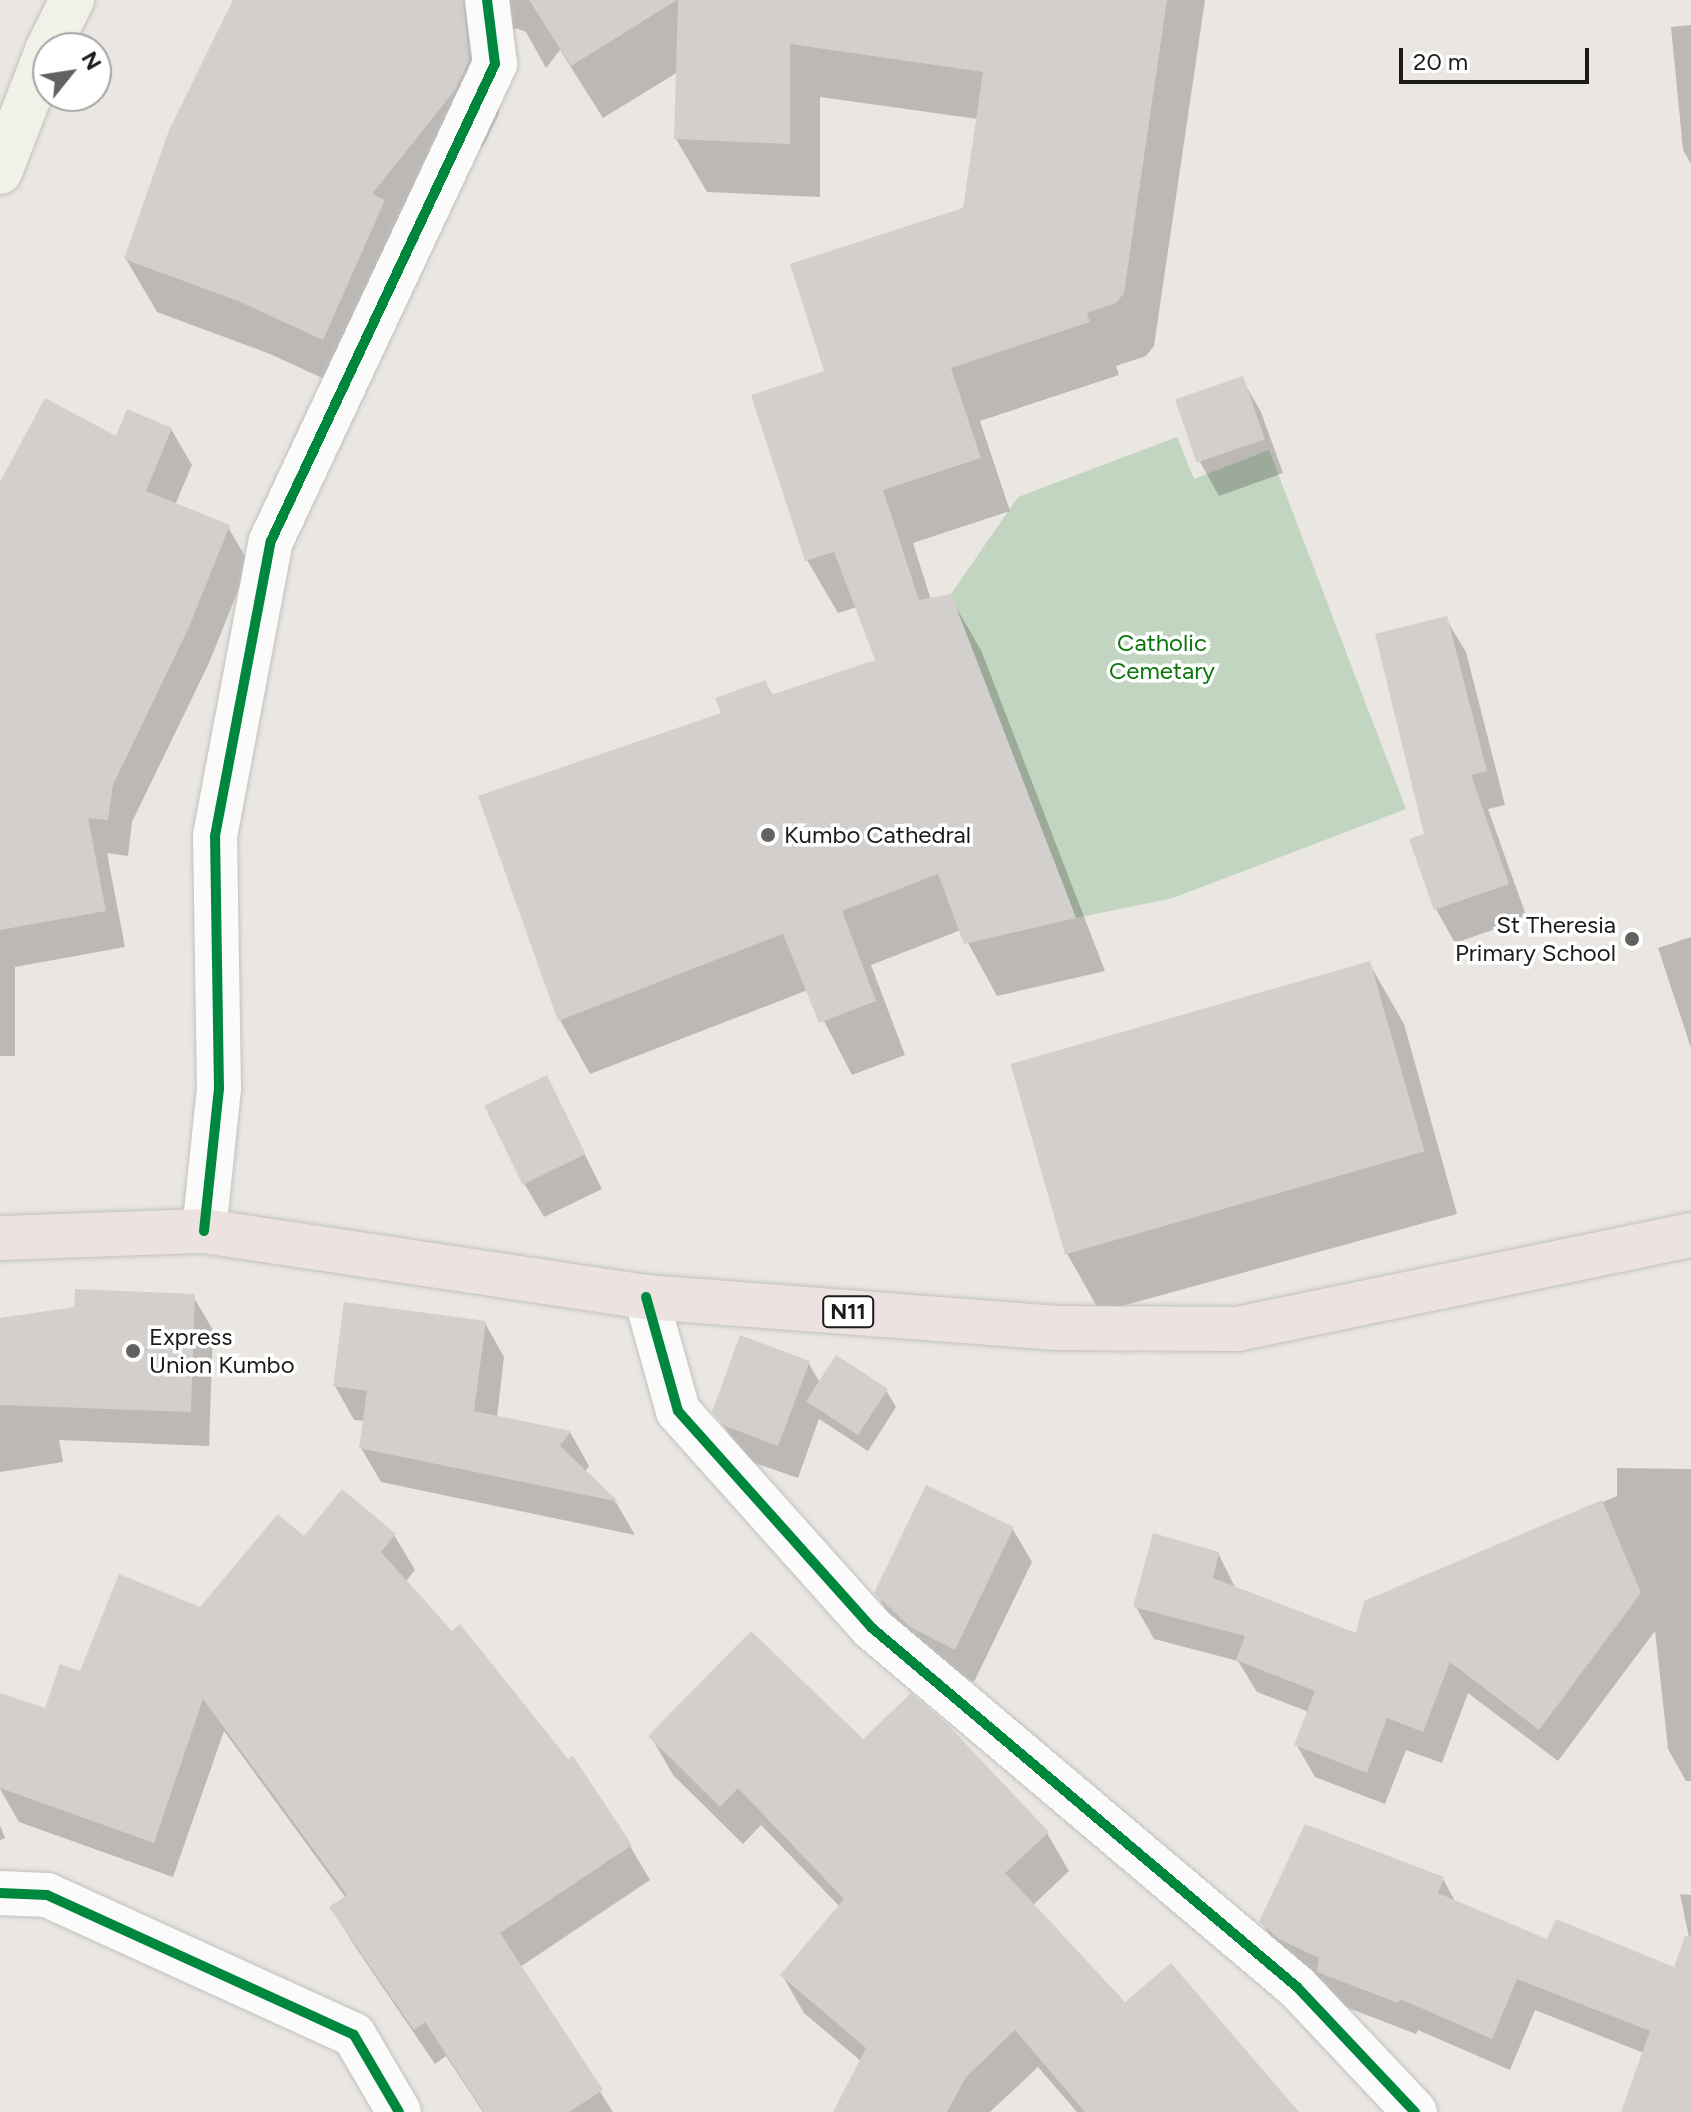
<!DOCTYPE html>
<style>
body{margin:0}
#map{position:relative;width:1691px;height:2112px;overflow:hidden;background:#eae7e3;font-family:Figtree,sans-serif}
div>[style]{position:absolute}
[style*='--x']{left:calc(var(--x)*1px);top:calc(var(--y)*1px);width:calc(var(--w)*1px);rotate:calc(var(--a)*1deg)}
.cemetery>*{inset:0;background:#c2d5c0}
.shadow>*{inset:0;background:#0003}
.building>*{inset:0;background:#d2cfcc;transform-origin:0 0}
.roads{filter:drop-shadow(0 0 2px #c2c1bf) drop-shadow(0 0 2px #c2c1bf)}
.minor>*{height:44px;margin:-22px;padding:0 22px;transform-origin:22px;border-radius:22px;background:#fcfbfb}
.tertiary>*{height:44px;margin:-22px;padding:0 22px;transform-origin:22px;border-radius:22px;background:#fcfbfb}
.secondary>*{height:44px;margin:-22px;padding:0 22px;transform-origin:22px;border-radius:22px;background:#f2f1e8}
.trunk>*{height:44px;margin:-22px;padding:0 22px;transform-origin:22px;border-radius:22px;background:#ece3e1}
.cycleway>*{height:10px;margin:-5px;padding:0 5px;transform-origin:5px;border-radius:5px;background:#00873e}
.dots>*{width:22px;height:22px;translate:-50% -50%;box-sizing:border-box;border:4px solid #fff;border-radius:50%}
span{translate:-50% -50%;white-space:nowrap;text-align:center;line-height:1.15;-webkit-text-stroke:7px #fff;paint-order:stroke}
.shield-label span{padding:2px 6px;background:#fff;border:2px solid;border-radius:6px;-webkit-text-stroke-width:0}
.shield-label{font-size:22px;color:#1b1b1b;font-weight:700}
.park-label{font-size:24px;color:#0b770a}
.poi-label{font-size:24px;color:#1b1b1b}
.left{translate:0 -50%;text-align:left}
.right{translate:-100% -50%;text-align:right}
.north{position:absolute;left:32px;top:32px;width:80px;height:80px;box-sizing:border-box;background:#fff;border:2px solid #a4a4a4;border-radius:50%;rotate:60deg;font-size:22px;font-weight:700;line-height:32px;text-align:center;color:#1b1b1b}
.north::after{content:'';display:block;margin:auto;width:28px;height:36px;background:#636261;clip-path:polygon(50% 0,100% 100%,50% 72%,0 100%)}
.scale{position:absolute;left:1399px;top:48px;width:190px;height:36px;box-sizing:border-box;border:4px solid #1b1b1b;border-top:0;padding-left:10px;font-size:24px;line-height:28px;white-space:nowrap;color:#1b1b1b;-webkit-text-stroke:6px #fff;paint-order:stroke}
</style>
<div id="map">
<div class="cemetery">
<div style="clip-path:polygon(1177px 437px,1194px 479px,1269px 450px,1406px 809px,1173px 898px,1076px 918px,951px 594px,1018px 497px)"></div>
</div>
<div class="shadow">
<div style="clip-path:polygon(259px 0,1205px 0,1154px 346px,1146px 356px,1116px 366px,1119px 375px,980px 421px,1010px 511px,913px 543px,931px 600px,950px 597px,981px 650px,1105px 971px,997px 996px,961px 930px,871px 965px,905px 1055px,852px 1075px,808px 990px,590px 1074px,560px 1020px,480px 797px,723px 714px,765px 682px,773px 696px,878px 662px,857px 607px,838px 613px,807px 560px,827px 372px,965px 210px,978px 119px,820px 97px,820px 197px,707px 192px,676px 139px,678px 72px,603px 118px,560px 50px,546px 68px,526px 32px,516px 28px,493px 45px,499px 114px,485px 143px,407px 241px,353px 392px,270px 354px,157px 312px,126px 259px)"></div>
<div style="clip-path:polygon(1691px 25px,1691px 164px,1683px 150px,1671px 27px)"></div>
<div style="clip-path:polygon(1242px 379px,1261px 412px,1283px 473px,1219px 496px,1200px 462px)"></div>
<div style="clip-path:polygon(171px 429px,192px 465px,175px 505px,228px 527px,249px 563px,209px 663px,132px 822px,128px 856px,107px 853px,125px 947px,15px 967px,15px 1056px,0 1056px,0 486px,117px 439px)"></div>
<div style="clip-path:polygon(1446px 619px,1466px 652px,1505px 805px,1488px 809px,1527px 918px,1455px 943px,1436px 909px,1427px 835px)"></div>
<div style="clip-path:polygon(1691px 937px,1691px 1048px,1658px 948px)"></div>
<div style="clip-path:polygon(1369px 963px,1404px 1024px,1457px 1214px,1100px 1312px,1065px 1250px)"></div>
<div style="clip-path:polygon(546px 1077px,602px 1189px,544px 1217px,524px 1183px)"></div>
<div style="clip-path:polygon(193px 1296px,213px 1330px,209px 1446px,59px 1440px,63px 1462px,0 1472px,0 1320px)"></div>
<div style="clip-path:polygon(485px 1323px,504px 1357px,497px 1417px,570px 1432px,589px 1466px,585px 1472px,617px 1504px,635px 1535px,381px 1482px,361px 1448px,365px 1421px,354px 1420px,335px 1386px)"></div>
<div style="clip-path:polygon(808px 1362px,820px 1383px,886px 1390px,896px 1407px,868px 1451px,819px 1419px,798px 1478px,746px 1460px,714px 1411px)"></div>
<div style="clip-path:polygon(1617px 1468px,1691px 1469px,1691px 1781px,1686px 1781px,1668px 1749px,1655px 1631px,1558px 1761px,1468px 1693px,1442px 1763px,1406px 1750px,1385px 1804px,1315px 1777px,1296px 1744px,1309px 1712px,1257px 1692px,1238px 1661px,1154px 1639px,1136px 1607px,1218px 1553px,1236px 1589px,1357px 1635px,1366px 1603px,1617px 1496px)"></div>
<div style="clip-path:polygon(1012px 1528px,1032px 1562px,974px 1682px,932px 1661px,896px 1627px,876px 1593px)"></div>
<div style="clip-path:polygon(394px 1535px,415px 1570px,405px 1582px,630px 1846px,650px 1880px,520px 1967px,613px 2112px,483px 2112px,446px 2056px,435px 2064px,352px 1942px,332px 1908px,346px 1898px,224px 1731px,173px 1877px,19px 1822px,0 1789px,46px 1711px,81px 1674px,200px 1609px,304px 1539px)"></div>
<div style="clip-path:polygon(651px 1737px,863px 1742px,1047px 1833px,1069px 1871px,1032px 1906px,1125px 2005px,1296px 2112px,1077px 2112px,1038px 2067px,990px 2112px,835px 2112px,862px 2062px,804px 2013px,782px 1975px,840px 1907px,761px 1825px,743px 1844px,673px 1775px)"></div>
<div style="clip-path:polygon(0 1825px,5px 1838px,0 1840px)"></div>
<div style="clip-path:polygon(1443px 1879px,1456px 1903px,1548px 1942px,1691px 1977px,1691px 2095px,1644px 2053px,1535px 2010px,1510px 2070px,1418px 2030px,1416px 2034px,1338px 2004px,1326px 1984px,1280px 1955px,1262px 1922px)"></div>
<div style="clip-path:polygon(1680px 1894px,1691px 1895px,1691px 1947px)"></div>
</div>
<div class="building">
<div style="clip-path:polygon(233px 0,463px 0,469px 60px,455px 90px,372px 194px,385px 200px,323px 340px,238px 301px,124px 259px,169px 130px)"></div>
<div style="clip-path:polygon(529px 0,677px 0,571px 66px)"></div>
<div style="clip-path:polygon(678px 0,1167px 0,1124px 293px,1116px 303px,1087px 313px,1090px 322px,951px 368px,981px 458px,883px 490px,919px 600px,951px 594px,1076px 918px,964px 944px,938px 874px,842px 911px,876px 1001px,819px 1023px,783px 934px,558px 1021px,478px 796px,721px 713px,715px 698px,766px 680px,771px 695px,875px 660px,834px 552px,805px 561px,751px 395px,824px 371px,790px 264px,963px 208px,983px 72px,790px 44px,790px 144px,674px 139px)"></div>
<div style="left:1243px;top:376px;width:67px;height:72px;rotate:71deg"></div>
<div style="clip-path:polygon(45px 398px,116px 436px,127px 409px,172px 428px,146px 491px,230px 525px,189px 627px,113px 785px,108px 820px,88px 818px,106px 911px,0 930px,0 482px)"></div>
<div style="clip-path:polygon(1447px 616px,1487px 771px,1471px 775px,1509px 884px,1434px 910px,1409px 839px,1424px 834px,1375px 634px)"></div>
<div style="left:1370px;top:961px;width:198px;height:374px;rotate:74deg"></div>
<div style="left:547px;top:1075px;width:88px;height:70px;rotate:64deg"></div>
<div style="clip-path:polygon(75px 1289px,195px 1294px,191px 1412px,0 1405px,0 1318px,74px 1307px)"></div>
<div style="clip-path:polygon(344px 1302px,486px 1321px,474px 1411px,571px 1431px,560px 1446px,619px 1502px,359px 1448px,367px 1391px,333px 1386px)"></div>
<div style="clip-path:polygon(740px 1335px,810px 1361px,778px 1446px,725px 1426px,712px 1412px)"></div>
<div style="left:836px;top:1355px;width:62px;height:55px;rotate:33deg"></div>
<div style="clip-path:polygon(926px 1485px,1014px 1527px,955px 1650px,910px 1627px,874px 1593px)"></div>
<div style="clip-path:polygon(342px 1489px,396px 1534px,381px 1552px,452px 1631px,460px 1624px,568px 1759px,573px 1756px,632px 1845px,500px 1933px,603px 2090px,569px 2112px,484px 2112px,425px 2022px,414px 2030px,329px 1907px,347px 1895px,203px 1699px,154px 1843px,0 1788px,0 1693px,45px 1708px,60px 1664px,80px 1671px,119px 1574px,200px 1607px,278px 1514px,304px 1536px)"></div>
<div style="clip-path:polygon(1602px 1500px,1641px 1593px,1539px 1730px,1450px 1662px,1423px 1732px,1387px 1718px,1367px 1773px,1294px 1745px,1315px 1691px,1236px 1660px,1245px 1636px,1133px 1607px,1153px 1533px,1219px 1552px,1213px 1578px,1356px 1633px,1364px 1601px)"></div>
<div style="clip-path:polygon(751px 1631px,863px 1739px,911px 1693px,947px 1724px,1049px 1832px,1005px 1873px,1125px 2002px,1171px 1963px,1299px 2112px,1085px 2112px,1015px 2030px,966px 2077px,947px 2112px,833px 2112px,866px 2048px,780px 1975px,844px 1899px,738px 1788px,720px 1807px,648px 1736px)"></div>
<div style="clip-path:polygon(1305px 1824px,1444px 1877px,1438px 1893px,1547px 1939px,1556px 1919px,1674px 1967px,1685px 1936px,1691px 1937px,1691px 2112px,1621px 2112px,1650px 2031px,1517px 1979px,1492px 2039px,1400px 1999px,1398px 2003px,1317px 1972px,1319px 1958px,1279px 1939px,1259px 1922px)"></div>
</div>
<div class="roads">
<div class="minor">
<div style="--x:204;--y:1231;--w:143;--a:-84"></div>
<div style="--x:219;--y:1089;--w:253;--a:-90.9"></div>
<div style="--x:215;--y:836;--w:300;--a:-79.3"></div>
<div style="--x:271;--y:541;--w:527;--a:-64.85"></div>
<div style="--x:495;--y:64;--w:64;--a:-97.1"></div>
<div style="--x:0;--y:1893;--w:47;--a:2.4"></div>
<div style="--x:47;--y:1895;--w:337;--a:24.5"></div>
<div style="--x:354;--y:2035;--w:89;--a:59.7"></div>
</div>
<div class="tertiary">
<div style="--x:646;--y:1297;--w:118;--a:74.3"></div>
<div style="--x:678;--y:1411;--w:291;--a:48.2"></div>
<div style="--x:872;--y:1628;--w:556;--a:40.19"></div>
<div style="--x:1297;--y:1987;--w:172;--a:46.7"></div>
</div>
<div class="secondary">
<div style="--x:48;--y:48;--w:54;--a:-63.4"></div>
<div style="--x:0;--y:172;--w:133;--a:-68.8"></div>
</div>
<div class="trunk">
<div style="--x:0;--y:1238;--w:204;--a:-2"></div>
<div style="--x:204;--y:1231;--w:447;--a:8.5"></div>
<div style="--x:646;--y:1297;--w:416;--a:4.3"></div>
<div style="--x:1061;--y:1328;--w:176;--a:0.3"></div>
<div style="--x:1237;--y:1329;--w:464;--a:-11.7"></div>
</div>
</div>
<div class="cycleway">
<div style="--x:204;--y:1231;--w:143;--a:-84"></div>
<div style="--x:219;--y:1089;--w:253;--a:-90.9"></div>
<div style="--x:215;--y:836;--w:300;--a:-79.3"></div>
<div style="--x:271;--y:541;--w:527;--a:-64.85"></div>
<div style="--x:495;--y:64;--w:64;--a:-97.1"></div>
<div style="--x:646;--y:1297;--w:118;--a:74.3"></div>
<div style="--x:678;--y:1411;--w:291;--a:48.2"></div>
<div style="--x:872;--y:1628;--w:556;--a:40.19"></div>
<div style="--x:1297;--y:1987;--w:172;--a:46.7"></div>
<div style="--x:0;--y:1893;--w:47;--a:2.4"></div>
<div style="--x:47;--y:1895;--w:337;--a:24.5"></div>
<div style="--x:354;--y:2035;--w:89;--a:59.7"></div>
</div>
<div class="dots">
<div style="left:768px;top:835px;background:#636261"></div>
<div style="left:1632px;top:939px;background:#636261"></div>
<div style="left:133px;top:1351px;background:#636261"></div>
</div>
<div class="shield-label">
<span style="left:848px;top:1312px">N11</span>
</div>
<div class="park-label">
<span style="left:1162px;top:657px">Catholic<br>Cemetary</span>
</div>
<div class="poi-label">
<span class="left" style="left:784px;top:835px">Kumbo Cathedral</span>
<span class="right" style="left:1616px;top:939px">St Theresia<br>Primary School</span>
<span class="left" style="left:149px;top:1351px">Express<br>Union Kumbo</span>
</div>
<div class="north">N</div>
<div class="scale">20 m</div>
</div>
